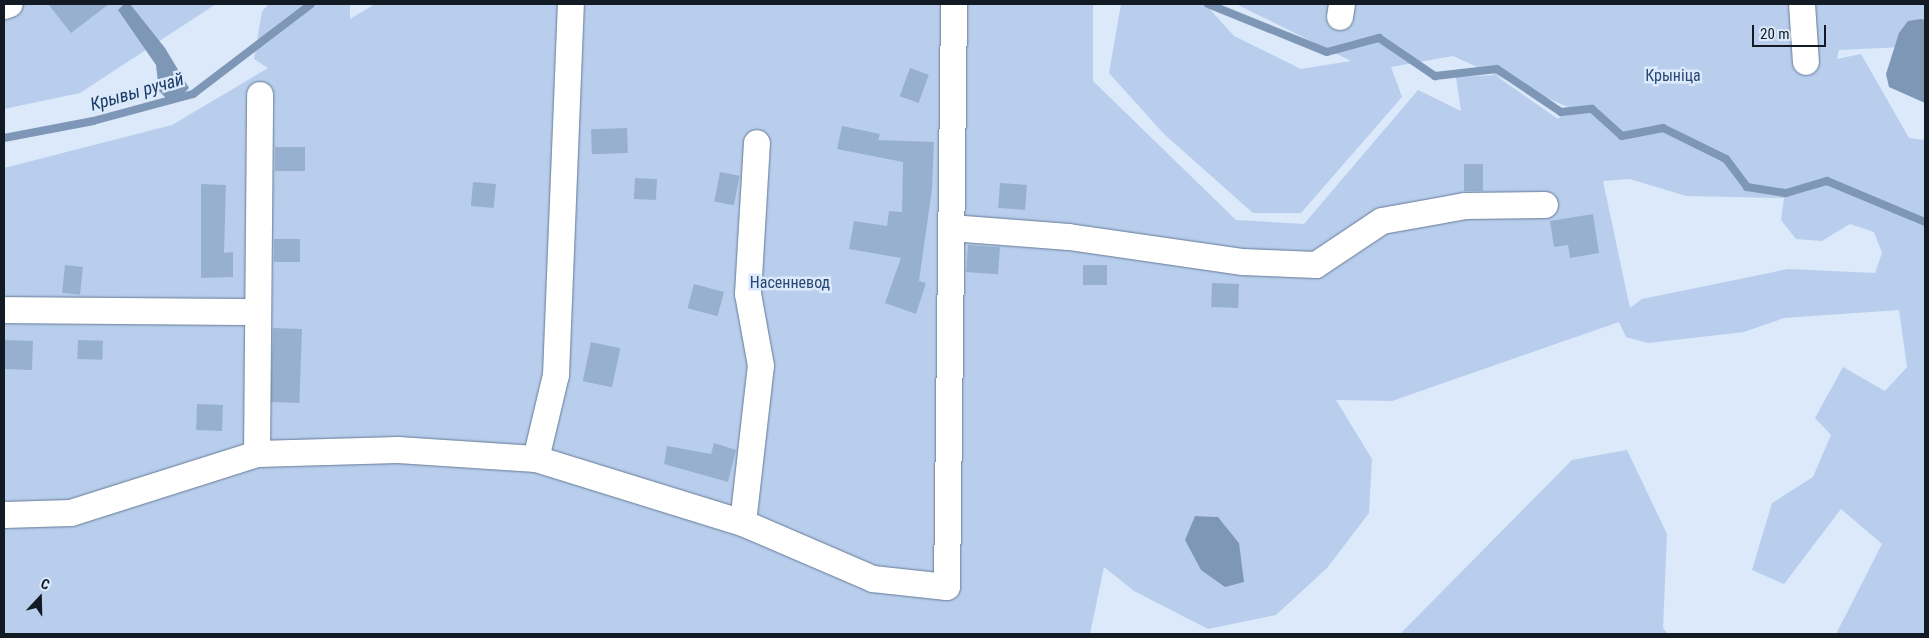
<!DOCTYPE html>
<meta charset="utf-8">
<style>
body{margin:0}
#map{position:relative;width:1929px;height:638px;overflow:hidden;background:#dbe9fb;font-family:"Roboto Condensed",sans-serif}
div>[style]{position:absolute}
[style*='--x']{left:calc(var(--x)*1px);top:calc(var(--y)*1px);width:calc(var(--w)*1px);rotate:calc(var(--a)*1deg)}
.green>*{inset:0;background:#b8ceec}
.water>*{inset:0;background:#7f97b6}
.stream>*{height:8px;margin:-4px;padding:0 4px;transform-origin:4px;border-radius:4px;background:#7f97b6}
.building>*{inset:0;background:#98b0d0;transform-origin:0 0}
.roads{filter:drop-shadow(0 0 1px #657a95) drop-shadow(0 0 1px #657a95)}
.minor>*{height:26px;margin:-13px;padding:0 13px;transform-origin:13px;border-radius:13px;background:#fff}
span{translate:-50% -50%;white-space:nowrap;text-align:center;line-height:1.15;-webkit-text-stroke:5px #dbe9fb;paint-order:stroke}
.park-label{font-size:16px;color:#274874}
.water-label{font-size:18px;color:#183a64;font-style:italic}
.frame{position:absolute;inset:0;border:5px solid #121a24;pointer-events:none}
.north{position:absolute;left:15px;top:573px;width:50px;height:50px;-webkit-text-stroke:4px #dbe9fb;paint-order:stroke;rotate:21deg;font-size:14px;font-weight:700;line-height:20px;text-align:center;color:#121a24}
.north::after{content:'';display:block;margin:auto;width:18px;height:22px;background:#121a24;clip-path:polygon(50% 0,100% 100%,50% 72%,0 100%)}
.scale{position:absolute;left:1752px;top:25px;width:74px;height:22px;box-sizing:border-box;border:2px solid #121a24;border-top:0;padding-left:6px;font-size:15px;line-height:18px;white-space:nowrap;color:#121a24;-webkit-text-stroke:4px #dbe9fb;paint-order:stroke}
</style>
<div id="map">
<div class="green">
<div style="clip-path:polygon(4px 4px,216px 4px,80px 93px,4px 109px)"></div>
<div style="clip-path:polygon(evenodd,269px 4px,350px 4px,350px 19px,375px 4px,1093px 4px,1093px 81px,1236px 220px,1304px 224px,1418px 90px,1461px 111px,1456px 77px,1495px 75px,1453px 56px,1391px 67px,1402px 97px,1301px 213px,1253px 213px,1164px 134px,1109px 73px,1121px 4px,1205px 4px,1234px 36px,1301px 69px,1351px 61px,1236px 4px,1925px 4px,1925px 46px,1839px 50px,1837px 59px,1861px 54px,1909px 138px,1925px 140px,1925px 634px,1836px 634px,1882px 544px,1841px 509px,1784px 584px,1752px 570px,1772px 503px,1813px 477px,1831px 435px,1815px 418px,1843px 367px,1885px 391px,1907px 367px,1899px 310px,1784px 318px,1744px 332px,1648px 343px,1626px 337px,1619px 322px,1392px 401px,1336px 400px,1372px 459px,1369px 513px,1327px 568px,1276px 615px,1208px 629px,1134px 591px,1104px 567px,1090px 634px,4px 634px,4px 168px,172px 125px,268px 68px,254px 59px,262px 11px,269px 4px,1495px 75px,1568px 107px,1568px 108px,1558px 119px,1495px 75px,269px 4px,1630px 179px,1686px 196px,1784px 198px,1781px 220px,1796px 239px,1822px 241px,1850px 224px,1874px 232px,1882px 253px,1875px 273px,1788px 269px,1642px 299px,1630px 308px,1603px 181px,1630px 179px,269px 4px,1195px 516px,1218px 517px,1239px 543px,1195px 516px)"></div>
<div style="clip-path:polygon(1627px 450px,1667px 534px,1663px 628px,1668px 634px,1400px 634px,1572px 460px)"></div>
</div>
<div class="water">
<div style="clip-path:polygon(124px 4px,130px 4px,165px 48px,189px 88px,180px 97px,169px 101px,159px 91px,156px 65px,118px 10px)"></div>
<div style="clip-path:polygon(1921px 19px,1925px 20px,1925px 103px,1889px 87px,1886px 74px,1899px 33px,1908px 21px)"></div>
<div style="clip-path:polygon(1195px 516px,1218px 517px,1239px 543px,1244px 582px,1225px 587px,1201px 570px,1185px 540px)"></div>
</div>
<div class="stream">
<div style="--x:1208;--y:4;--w:128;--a:22"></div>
<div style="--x:1327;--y:52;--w:54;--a:-15.1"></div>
<div style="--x:1379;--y:38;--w:68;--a:34.2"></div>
<div style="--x:1435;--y:76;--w:62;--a:-6.4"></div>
<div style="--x:1497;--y:69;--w:77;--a:33.9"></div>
<div style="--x:1561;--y:112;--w:31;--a:-6"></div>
<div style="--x:1592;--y:109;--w:40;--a:42"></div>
<div style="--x:1622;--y:136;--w:42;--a:-11"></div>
<div style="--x:1663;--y:128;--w:70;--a:26.2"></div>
<div style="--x:1726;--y:159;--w:35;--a:53"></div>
<div style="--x:1747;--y:187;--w:39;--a:9"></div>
<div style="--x:1786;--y:193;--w:43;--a:-16.3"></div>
<div style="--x:1827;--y:181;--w:106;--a:22.7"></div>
<div style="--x:4;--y:138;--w:91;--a:-10.8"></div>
<div style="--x:93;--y:121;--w:104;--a:-15.1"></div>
<div style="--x:193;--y:94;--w:148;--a:-37.3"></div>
</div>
<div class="building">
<div style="clip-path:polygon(48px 4px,109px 4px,71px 33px)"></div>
<div style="left:910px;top:68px;width:20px;height:30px;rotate:20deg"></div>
<div style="clip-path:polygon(842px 126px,880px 134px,878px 140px,934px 142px,932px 189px,919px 281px,926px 283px,916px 314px,885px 303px,901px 258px,849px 249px,854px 221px,887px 226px,889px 211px,902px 212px,903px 162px,837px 149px)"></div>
<div style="left:627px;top:128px;width:25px;height:36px;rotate:88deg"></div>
<div style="left:275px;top:147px;width:30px;height:24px"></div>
<div style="left:1464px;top:164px;width:19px;height:27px"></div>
<div style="left:720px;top:172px;width:20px;height:30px;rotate:11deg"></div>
<div style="left:635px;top:178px;width:22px;height:21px;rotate:3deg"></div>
<div style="left:473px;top:182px;width:23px;height:24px;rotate:5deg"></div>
<div style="left:1000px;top:183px;width:27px;height:25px;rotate:4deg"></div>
<div style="clip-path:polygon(201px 184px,226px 185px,224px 253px,233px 252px,233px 277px,201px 278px)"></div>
<div style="clip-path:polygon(1593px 214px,1599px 253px,1570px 258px,1568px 245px,1554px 247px,1550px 221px)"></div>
<div style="left:300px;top:239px;width:23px;height:26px;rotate:90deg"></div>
<div style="left:968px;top:245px;width:32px;height:27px;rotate:4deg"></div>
<div style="left:65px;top:265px;width:18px;height:28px;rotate:6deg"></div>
<div style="left:1083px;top:265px;width:24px;height:20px"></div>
<div style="left:1212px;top:283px;width:27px;height:24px;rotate:2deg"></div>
<div style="left:694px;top:284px;width:31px;height:25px;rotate:15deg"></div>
<div style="left:273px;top:328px;width:29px;height:74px;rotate:2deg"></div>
<div style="left:4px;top:340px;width:29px;height:29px;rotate:2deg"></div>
<div style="left:78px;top:340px;width:25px;height:19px;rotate:2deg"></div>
<div style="left:591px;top:342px;width:30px;height:40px;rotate:12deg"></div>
<div style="left:197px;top:404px;width:26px;height:26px;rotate:2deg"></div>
<div style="clip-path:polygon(714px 443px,736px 450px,728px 482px,664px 464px,667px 446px,711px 454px)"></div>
</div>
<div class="roads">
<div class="minor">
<div style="--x:1802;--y:4;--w:58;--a:86.1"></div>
<div style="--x:4;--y:6;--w:6;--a:-18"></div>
<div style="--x:1340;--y:17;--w:13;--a:-81"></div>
<div style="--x:951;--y:228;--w:118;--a:4.4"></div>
<div style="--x:1069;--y:237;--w:176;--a:8.2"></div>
<div style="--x:1243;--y:262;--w:73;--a:2.4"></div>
<div style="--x:1316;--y:265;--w:79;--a:-33.7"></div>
<div style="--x:1382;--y:221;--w:84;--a:-10.2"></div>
<div style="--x:1465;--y:206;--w:80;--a:-0.7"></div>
<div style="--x:4;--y:310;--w:254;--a:0.5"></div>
<div style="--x:257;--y:454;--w:141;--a:-1.6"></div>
<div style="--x:398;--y:450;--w:138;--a:3.7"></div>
<div style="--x:536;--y:459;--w:217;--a:17.2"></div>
<div style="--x:743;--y:523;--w:158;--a:-83.5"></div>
<div style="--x:761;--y:366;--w:73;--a:-100.2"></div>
<div style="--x:748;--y:294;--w:151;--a:-86.6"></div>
<div style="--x:536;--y:459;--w:86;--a:-76.6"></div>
<div style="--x:556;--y:375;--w:371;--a:-87.7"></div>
<div style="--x:4;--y:515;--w:67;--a:-1.7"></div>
<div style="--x:71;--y:513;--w:195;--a:-17.6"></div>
<div style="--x:257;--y:454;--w:359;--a:-89.5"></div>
<div style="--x:743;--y:523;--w:142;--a:23.3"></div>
<div style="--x:873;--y:579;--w:74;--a:6.2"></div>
<div style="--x:947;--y:587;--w:583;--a:-89.31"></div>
</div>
</div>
<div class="park-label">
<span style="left:1673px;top:76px">Крыніца</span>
<span style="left:790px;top:283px">Насенневод</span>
</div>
<div class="water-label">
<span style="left:137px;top:92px;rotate:-16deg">Крывы ручай</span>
</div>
<div class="frame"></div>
<div class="north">С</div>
<div class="scale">20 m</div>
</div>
